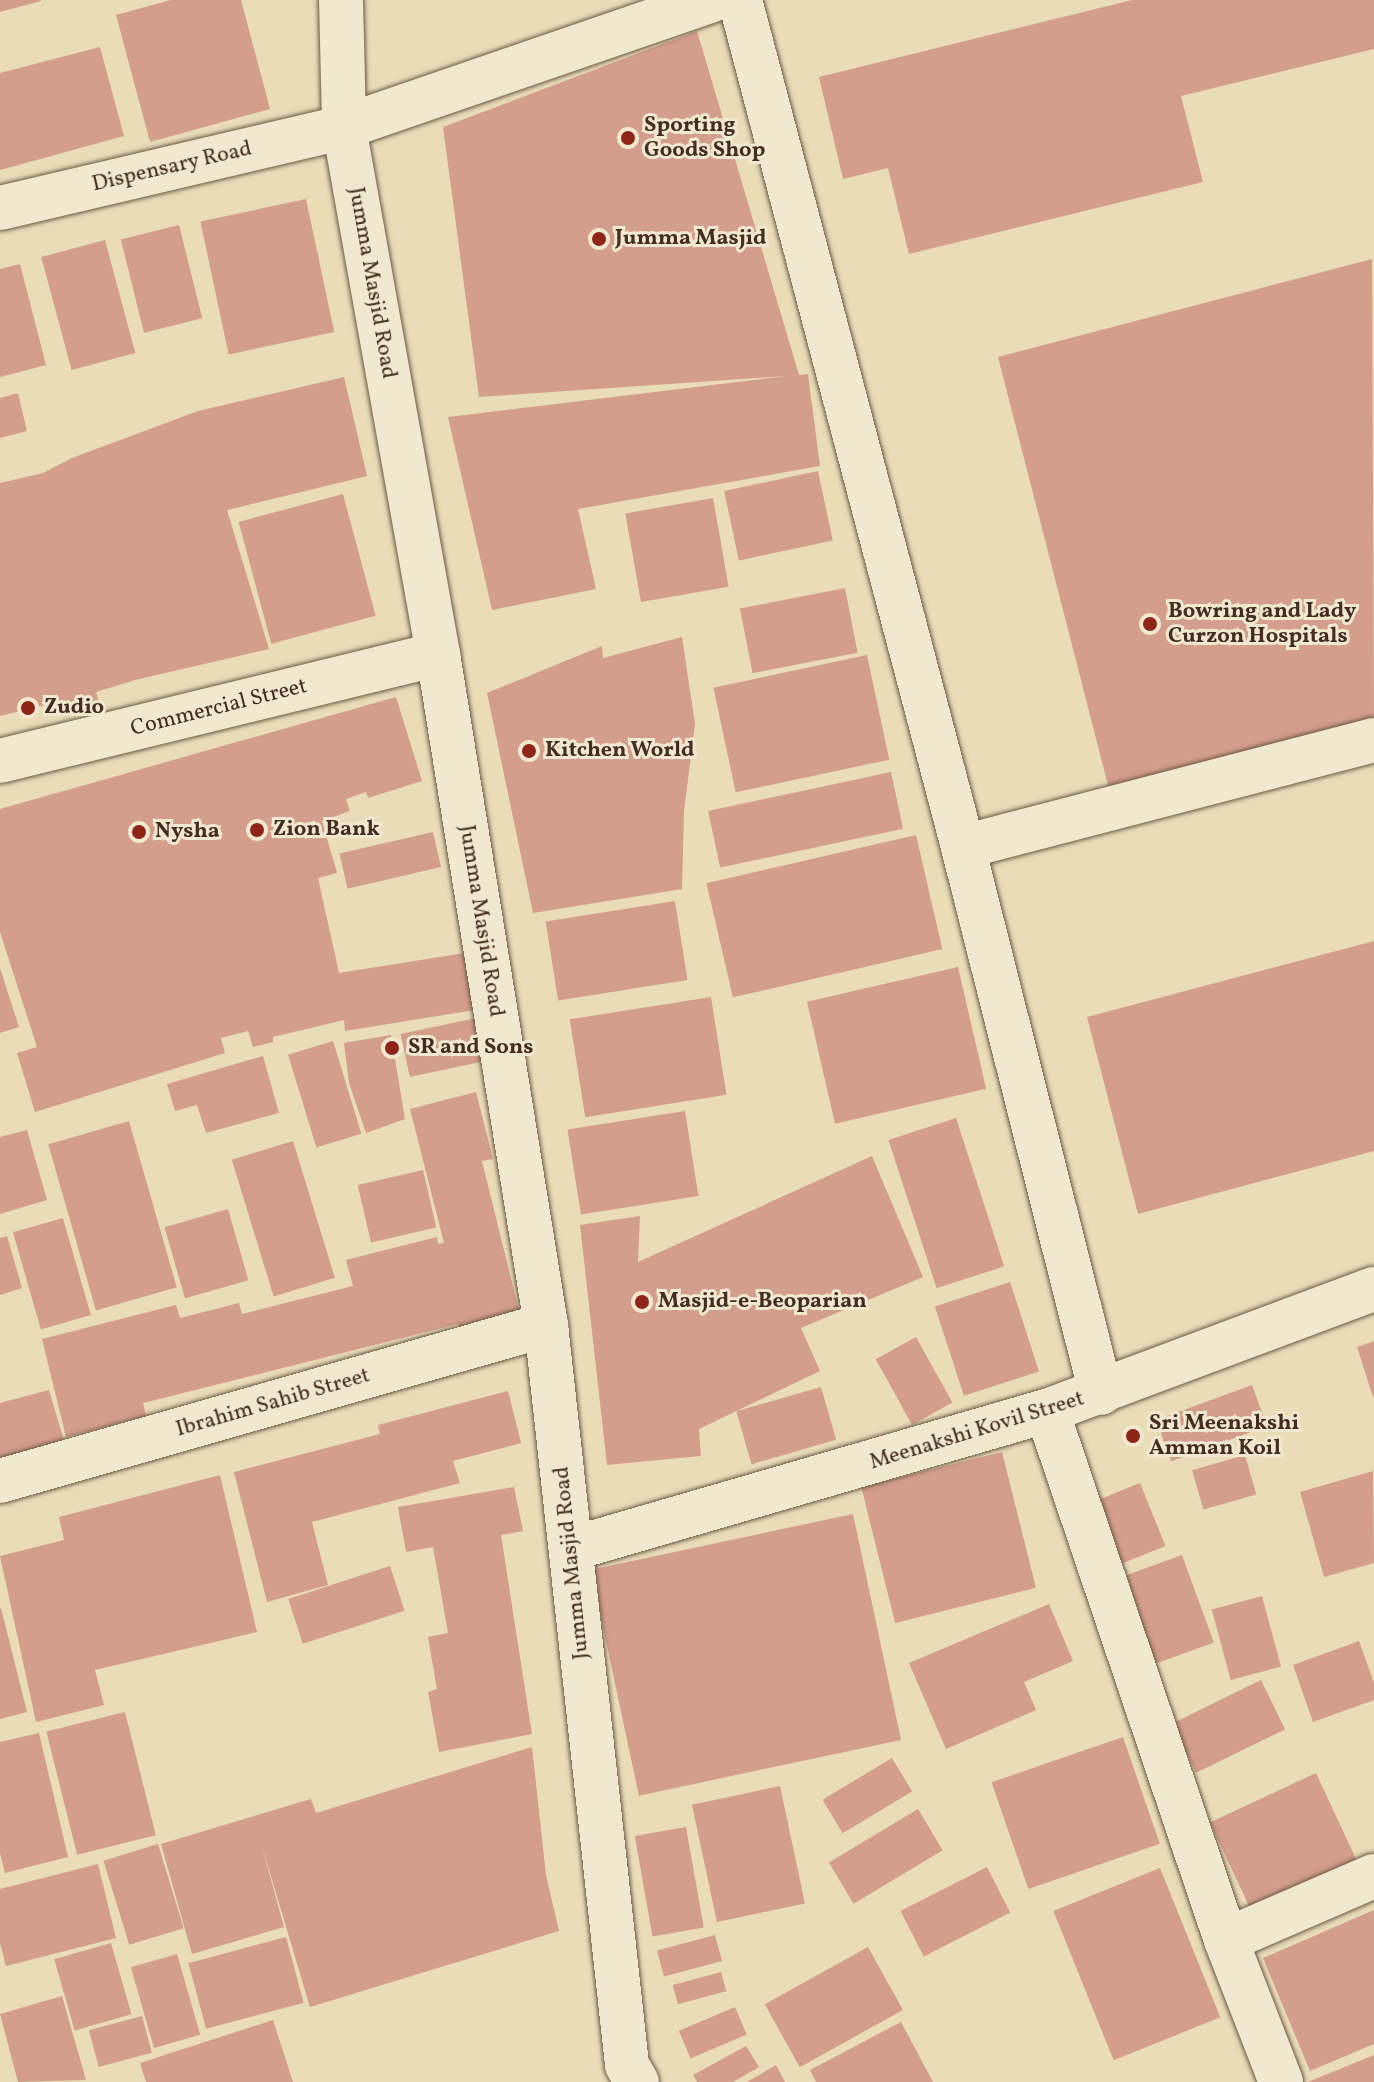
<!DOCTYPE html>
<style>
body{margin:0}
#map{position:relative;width:1374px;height:2082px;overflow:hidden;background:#e9dcb7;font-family:Vollkorn,serif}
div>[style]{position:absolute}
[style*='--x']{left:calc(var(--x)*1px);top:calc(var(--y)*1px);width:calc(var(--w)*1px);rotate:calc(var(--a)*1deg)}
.building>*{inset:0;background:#d39e8b;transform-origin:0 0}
.roads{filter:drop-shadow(0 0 2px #6d5846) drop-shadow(0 0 2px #6d5846)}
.minor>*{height:44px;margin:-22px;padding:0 22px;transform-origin:22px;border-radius:22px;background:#f1e8d0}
.dots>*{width:22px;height:22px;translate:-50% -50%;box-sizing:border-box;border:4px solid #f1e8d0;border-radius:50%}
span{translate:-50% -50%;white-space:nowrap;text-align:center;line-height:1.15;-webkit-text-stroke:6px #f1e8d0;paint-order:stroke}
.poi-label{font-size:22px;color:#442c21;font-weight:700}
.left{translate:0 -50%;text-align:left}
.street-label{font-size:22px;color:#442c21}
</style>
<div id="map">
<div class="building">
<div style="clip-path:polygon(0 0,41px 0,41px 1px,0 12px)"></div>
<div style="clip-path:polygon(171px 0,241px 0,270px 109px,150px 142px,116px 15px)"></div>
<div style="clip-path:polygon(1132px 0,1374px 0,1374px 49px,1181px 96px,1203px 182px,909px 254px,888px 168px,843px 179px,819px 77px)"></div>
<div style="clip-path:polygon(697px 31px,799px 375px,808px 374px,820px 466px,578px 509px,596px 589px,492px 610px,448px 417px,786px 376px,479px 397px,443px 127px)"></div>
<div style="clip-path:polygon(100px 47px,124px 136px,0 170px,0 73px)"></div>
<div style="left:306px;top:199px;width:136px;height:108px;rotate:78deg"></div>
<div style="left:179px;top:225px;width:96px;height:60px;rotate:76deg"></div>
<div style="left:105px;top:240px;width:117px;height:66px;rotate:75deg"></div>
<div style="clip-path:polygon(1372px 259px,1374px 719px,1109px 789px,998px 357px)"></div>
<div style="clip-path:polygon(20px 264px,46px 365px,0 377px,0 269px)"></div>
<div style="clip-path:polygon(344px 377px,367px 476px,227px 510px,269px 649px,135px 680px,96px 692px,99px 702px,68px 710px,65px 700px,0 716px,0 483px,43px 473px,72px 458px,198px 411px)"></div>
<div style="clip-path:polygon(18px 393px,27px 431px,0 438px,0 398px)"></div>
<div style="left:818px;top:471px;width:71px;height:96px;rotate:78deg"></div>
<div style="left:343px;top:494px;width:126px;height:108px;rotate:75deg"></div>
<div style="left:713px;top:498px;width:90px;height:89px;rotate:80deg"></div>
<div style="left:845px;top:588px;width:66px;height:107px;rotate:79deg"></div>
<div style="clip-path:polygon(682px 637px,695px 724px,684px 811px,682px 889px,533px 913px,487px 693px,602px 646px,603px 658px)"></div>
<div style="left:867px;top:655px;width:107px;height:157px;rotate:78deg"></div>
<div style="clip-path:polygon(396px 697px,422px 781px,368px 798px,366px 792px,346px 799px,350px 811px,322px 821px,337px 873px,318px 878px,339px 973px,471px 952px,481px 1009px,345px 1031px,344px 1020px,273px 1037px,273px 1042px,253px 1047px,248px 1031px,221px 1038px,225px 1053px,35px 1112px,17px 1053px,37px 1047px,0 932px,0 809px)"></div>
<div style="left:891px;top:772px;width:58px;height:187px;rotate:78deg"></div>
<div style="left:433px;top:832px;width:36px;height:96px;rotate:77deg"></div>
<div style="left:916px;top:835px;width:117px;height:215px;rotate:77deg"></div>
<div style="left:675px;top:901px;width:80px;height:131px;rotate:81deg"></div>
<div style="clip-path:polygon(1374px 941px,1374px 1151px,1138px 1214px,1087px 1017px)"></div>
<div style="left:958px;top:967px;width:125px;height:155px;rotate:77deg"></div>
<div style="clip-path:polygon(0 968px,19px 1027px,0 1033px)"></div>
<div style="left:711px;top:997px;width:99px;height:143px;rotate:81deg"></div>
<div style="left:476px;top:1018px;width:44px;height:77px;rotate:78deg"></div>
<div style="clip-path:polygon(391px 1035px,405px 1119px,366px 1133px,349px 1083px,344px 1043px)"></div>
<div style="left:333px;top:1041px;width:97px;height:47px;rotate:73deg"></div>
<div style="clip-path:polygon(263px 1056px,279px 1113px,206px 1133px,197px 1105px,175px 1111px,167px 1084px)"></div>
<div style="clip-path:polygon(476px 1092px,493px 1159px,482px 1161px,520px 1315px,461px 1331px,458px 1324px,143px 1403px,146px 1416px,66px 1437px,42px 1339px,176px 1305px,180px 1318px,239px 1303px,242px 1314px,353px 1286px,346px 1260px,437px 1237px,438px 1244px,444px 1243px,410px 1109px)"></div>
<div style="left:685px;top:1111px;width:86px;height:119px;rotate:81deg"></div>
<div style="left:956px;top:1118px;width:156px;height:71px;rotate:72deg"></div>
<div style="left:129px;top:1121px;width:173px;height:84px;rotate:74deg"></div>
<div style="clip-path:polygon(27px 1130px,47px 1200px,0 1214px,0 1137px)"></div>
<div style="left:293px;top:1141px;width:143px;height:64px;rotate:73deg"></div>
<div style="clip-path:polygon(872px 1156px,923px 1277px,801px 1328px,820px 1371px,699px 1429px,701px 1456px,607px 1465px,580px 1225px,640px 1216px,638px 1262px)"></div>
<div style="left:423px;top:1170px;width:59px;height:67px;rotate:77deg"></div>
<div style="left:228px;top:1209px;width:74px;height:66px;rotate:74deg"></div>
<div style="left:63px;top:1218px;width:101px;height:52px;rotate:74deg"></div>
<div style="clip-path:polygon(7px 1236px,22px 1288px,0 1295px,0 1238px)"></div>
<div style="left:1010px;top:1282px;width:94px;height:79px;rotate:72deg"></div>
<div style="left:916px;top:1337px;width:75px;height:46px;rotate:61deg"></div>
<div style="clip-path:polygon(1374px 1341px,1374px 1397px,1373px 1397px,1357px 1347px)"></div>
<div style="left:1252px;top:1385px;width:44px;height:102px;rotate:70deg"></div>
<div style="left:821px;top:1387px;width:55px;height:88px;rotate:74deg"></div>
<div style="clip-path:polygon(49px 1390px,65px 1444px,0 1462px,0 1403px)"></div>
<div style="clip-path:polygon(508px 1391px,521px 1443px,453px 1461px,460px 1483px,312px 1522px,328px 1585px,267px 1602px,234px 1472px,380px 1434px,378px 1425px)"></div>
<div style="left:1002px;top:1452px;width:140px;height:145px;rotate:76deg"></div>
<div style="left:1245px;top:1455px;width:41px;height:55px;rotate:74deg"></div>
<div style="clip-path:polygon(1373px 1471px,1374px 1563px,1324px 1577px,1300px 1492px)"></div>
<div style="clip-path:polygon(220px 1475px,257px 1632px,95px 1670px,104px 1705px,36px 1722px,0 1556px,64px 1540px,59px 1517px)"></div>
<div style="left:1140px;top:1483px;width:68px;height:54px;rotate:68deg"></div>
<div style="clip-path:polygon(514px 1487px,523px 1531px,501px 1535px,532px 1734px,439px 1752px,428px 1692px,437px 1689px,428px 1637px,448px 1633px,433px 1547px,406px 1552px,398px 1507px)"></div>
<div style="left:853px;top:1514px;width:231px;height:268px;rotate:78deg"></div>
<div style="left:1182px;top:1555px;width:93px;height:71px;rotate:70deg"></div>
<div style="left:390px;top:1566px;width:47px;height:107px;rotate:72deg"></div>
<div style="left:1262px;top:1596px;width:73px;height:52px;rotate:75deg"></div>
<div style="clip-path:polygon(1049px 1604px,1073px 1661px,1024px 1682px,1036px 1710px,946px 1749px,909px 1663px)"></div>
<div style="clip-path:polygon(1px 1608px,27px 1712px,0 1719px,0 1609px)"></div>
<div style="clip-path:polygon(1359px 1641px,1374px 1683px,1374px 1700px,1313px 1722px,1293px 1665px)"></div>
<div style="left:1261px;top:1680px;width:55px;height:99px;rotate:64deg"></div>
<div style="left:125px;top:1712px;width:127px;height:81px;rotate:76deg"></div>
<div style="clip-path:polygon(39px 1733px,68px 1857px,5px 1873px,0 1853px,0 1742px)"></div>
<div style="left:1123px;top:1737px;width:113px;height:139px;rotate:71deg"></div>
<div style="clip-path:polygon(532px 1747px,546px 1875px,559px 1931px,310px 2007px,261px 1843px,284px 1927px,192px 1954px,161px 1844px,311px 1799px,316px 1813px)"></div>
<div style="left:892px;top:1758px;width:39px;height:81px;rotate:59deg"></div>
<div style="left:1316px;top:1773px;width:100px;height:117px;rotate:65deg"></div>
<div style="left:780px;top:1786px;width:120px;height:90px;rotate:78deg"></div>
<div style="left:918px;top:1809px;width:48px;height:104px;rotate:59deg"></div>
<div style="left:686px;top:1827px;width:102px;height:52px;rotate:80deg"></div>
<div style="left:158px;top:1844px;width:88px;height:57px;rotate:73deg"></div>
<div style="clip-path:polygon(98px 1864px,116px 1938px,6px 1966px,0 1943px,0 1889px)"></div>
<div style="left:987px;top:1867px;width:51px;height:97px;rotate:63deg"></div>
<div style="left:1160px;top:1868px;width:161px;height:115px;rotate:68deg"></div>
<div style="clip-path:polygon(1374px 1910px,1374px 2044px,1310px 2071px,1263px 1958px)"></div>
<div style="left:715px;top:1935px;width:27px;height:60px;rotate:75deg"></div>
<div style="left:286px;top:1937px;width:68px;height:101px;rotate:75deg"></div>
<div style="left:111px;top:1943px;width:74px;height:59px;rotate:74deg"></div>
<div style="left:868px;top:1947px;width:72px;height:118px;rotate:61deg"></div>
<div style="left:177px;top:1954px;width:84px;height:48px;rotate:74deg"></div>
<div style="left:721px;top:1972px;width:20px;height:50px;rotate:75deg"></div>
<div style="clip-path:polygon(62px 1996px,86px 2080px,18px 2082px,0 2014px)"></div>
<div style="left:735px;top:2007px;width:30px;height:61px;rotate:67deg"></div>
<div style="left:142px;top:2016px;width:38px;height:55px;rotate:75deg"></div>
<div style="clip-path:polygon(273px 2020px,293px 2082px,146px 2082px,140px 2063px)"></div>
<div style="clip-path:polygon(901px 2022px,933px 2082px,816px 2082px,810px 2070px)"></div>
<div style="clip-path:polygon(746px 2046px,759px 2067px,733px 2082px,697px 2082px,693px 2075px)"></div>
<div style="clip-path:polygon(1374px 2055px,1374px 2082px,1308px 2082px)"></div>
<div style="clip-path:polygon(776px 2065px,785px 2082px,747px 2082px)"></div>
</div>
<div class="roads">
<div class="minor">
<div style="--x:341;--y:0;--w:127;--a:88.6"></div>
<div style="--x:344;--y:127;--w:535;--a:79.89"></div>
<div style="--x:438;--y:654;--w:680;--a:80.86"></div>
<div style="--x:546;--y:1325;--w:744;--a:83.75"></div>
<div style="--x:627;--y:2065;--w:20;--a:60"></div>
<div style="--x:740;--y:0;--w:876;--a:75.25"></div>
<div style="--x:963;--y:847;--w:563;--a:75.82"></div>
<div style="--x:0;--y:208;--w:353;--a:-13.2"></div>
<div style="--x:344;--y:127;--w:389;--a:-19"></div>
<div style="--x:0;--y:761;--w:451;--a:-13.7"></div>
<div style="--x:963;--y:847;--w:425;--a:-14.6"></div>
<div style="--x:1047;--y:1411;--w:558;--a:71.31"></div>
<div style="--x:1226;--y:1940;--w:152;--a:68.8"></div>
<div style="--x:0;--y:1481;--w:568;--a:-15.95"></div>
<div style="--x:571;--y:1549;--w:496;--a:-16.2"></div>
<div style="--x:1047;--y:1411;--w:349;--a:-20.5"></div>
<div style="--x:1226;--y:1940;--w:161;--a:-23.4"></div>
</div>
</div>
<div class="dots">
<div style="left:628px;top:138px;background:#8f2418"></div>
<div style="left:599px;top:239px;background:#8f2418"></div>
<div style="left:1150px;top:624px;background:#8f2418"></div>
<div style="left:28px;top:708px;background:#8f2418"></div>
<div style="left:529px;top:751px;background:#8f2418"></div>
<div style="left:257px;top:830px;background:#8f2418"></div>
<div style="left:139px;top:832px;background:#8f2418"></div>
<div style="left:392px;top:1048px;background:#8f2418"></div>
<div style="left:642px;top:1302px;background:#8f2418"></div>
<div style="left:1133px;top:1436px;background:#8f2418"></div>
</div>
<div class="poi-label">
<span class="left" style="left:644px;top:138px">Sporting<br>Goods Shop</span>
<span class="left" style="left:615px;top:239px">Jumma Masjid</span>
<span class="left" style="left:1168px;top:624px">Bowring and Lady<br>Curzon Hospitals</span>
<span class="left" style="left:44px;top:708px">Zudio</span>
<span class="left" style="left:545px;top:751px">Kitchen World</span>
<span class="left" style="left:273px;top:830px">Zion Bank</span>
<span class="left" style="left:155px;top:832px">Nysha</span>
<span class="left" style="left:408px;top:1048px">SR and Sons</span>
<span class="left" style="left:658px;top:1302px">Masjid-e-Beoparian</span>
<span class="left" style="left:1149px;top:1436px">Sri Meenakshi<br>Amman Koil</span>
</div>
<div class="street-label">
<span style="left:172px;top:167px;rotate:-13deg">Dispensary Road</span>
<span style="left:372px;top:283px;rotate:80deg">Jumma Masjid Road</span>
<span style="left:219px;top:708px;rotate:-14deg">Commercial Street</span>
<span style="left:481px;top:921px;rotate:81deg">Jumma Masjid Road</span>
<span style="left:273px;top:1403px;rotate:-16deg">Ibrahim Sahib Street</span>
<span style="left:977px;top:1431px;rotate:-17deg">Meenakshi Kovil Street</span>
<span style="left:572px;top:1563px;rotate:-96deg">Jumma Masjid Road</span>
</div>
</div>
